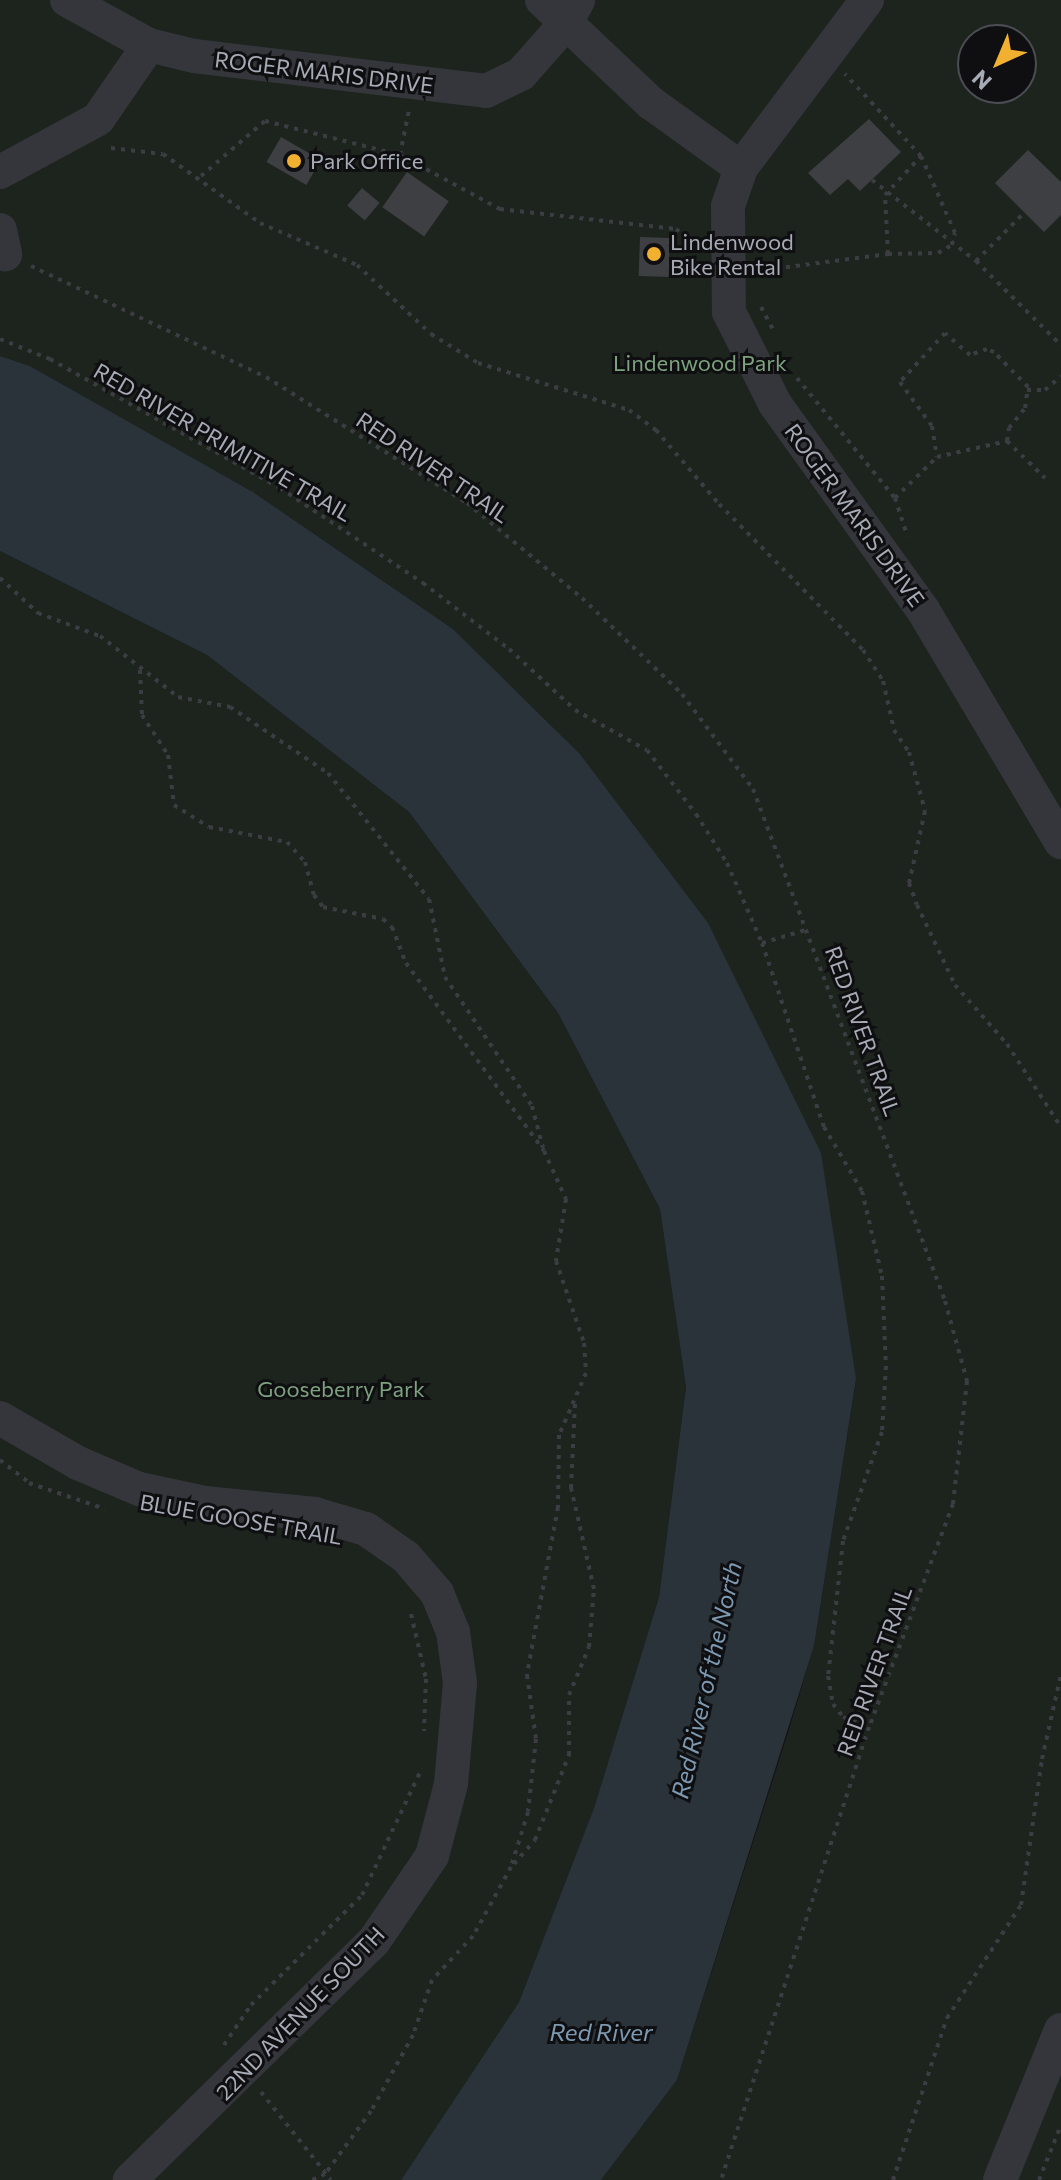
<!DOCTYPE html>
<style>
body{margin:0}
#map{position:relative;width:1061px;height:2180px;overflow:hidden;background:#141416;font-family:Commissioner,sans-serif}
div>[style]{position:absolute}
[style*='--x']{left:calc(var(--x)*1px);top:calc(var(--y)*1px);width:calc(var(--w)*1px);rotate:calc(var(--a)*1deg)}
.green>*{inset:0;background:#1c241d}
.water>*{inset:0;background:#2a333a}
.building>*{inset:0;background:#3e3f43;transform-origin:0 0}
.path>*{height:4px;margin-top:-2px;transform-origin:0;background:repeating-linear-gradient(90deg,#3b3d42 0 4px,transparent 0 10px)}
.minor>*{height:34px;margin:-17px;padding:0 17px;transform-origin:17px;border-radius:17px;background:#35363b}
.dots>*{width:22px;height:22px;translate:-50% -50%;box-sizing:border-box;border:4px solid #0f0f11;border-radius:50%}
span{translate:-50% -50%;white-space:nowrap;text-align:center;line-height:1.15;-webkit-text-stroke:6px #0f0f11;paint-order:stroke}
.street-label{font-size:22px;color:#a6abb6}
.poi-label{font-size:22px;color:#a6abb6}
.left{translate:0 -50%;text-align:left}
.park-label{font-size:22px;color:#7da27f}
.water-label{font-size:24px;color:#7d99b2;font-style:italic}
.north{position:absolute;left:957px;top:24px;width:80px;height:80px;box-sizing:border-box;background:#0f0f11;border:2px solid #4b4d53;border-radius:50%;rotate:224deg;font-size:22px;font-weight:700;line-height:32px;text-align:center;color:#a6abb6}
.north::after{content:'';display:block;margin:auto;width:28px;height:36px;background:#f2b030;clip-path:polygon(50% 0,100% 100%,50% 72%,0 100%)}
</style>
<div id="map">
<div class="green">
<div style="clip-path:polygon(evenodd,0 0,1061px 0,1061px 2180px,601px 2180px,677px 2080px,787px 1736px,814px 1646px,856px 1380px,579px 753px,453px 629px,253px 492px,30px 366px,0 356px,0 0,973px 40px,1021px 40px,1021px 88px,973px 88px,973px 40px)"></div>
<div style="clip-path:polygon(0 551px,207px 655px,409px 812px,558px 1013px,660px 1209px,686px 1387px,659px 1597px,594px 1808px,519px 2002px,401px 2180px,0 2180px)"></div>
</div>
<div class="water">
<div style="clip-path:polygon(0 356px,30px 366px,253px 492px,453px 629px,579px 753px,708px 923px,821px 1153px,856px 1379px,814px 1646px,677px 2080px,601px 2180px,401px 2180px,519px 2002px,594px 1808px,659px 1597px,686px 1387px,660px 1209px,558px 1013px,409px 812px,207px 655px,0 551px)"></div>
</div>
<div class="building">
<div style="clip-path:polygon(869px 119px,901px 152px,860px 191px,848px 179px,830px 195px,808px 173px)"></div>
<div style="left:281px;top:137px;width:46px;height:29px;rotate:30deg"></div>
<div style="clip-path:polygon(1028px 150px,1061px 182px,1061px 215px,1044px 232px,995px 183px)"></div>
<div style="left:407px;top:172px;width:51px;height:43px;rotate:35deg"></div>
<div style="left:362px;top:188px;width:23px;height:23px;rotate:40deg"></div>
<div style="left:640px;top:237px;width:30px;height:39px;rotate:2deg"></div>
</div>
<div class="path">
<div style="--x:111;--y:148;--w:52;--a:6.6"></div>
<div style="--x:163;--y:154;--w:119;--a:35.4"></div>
<div style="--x:260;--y:223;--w:106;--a:23.4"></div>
<div style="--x:357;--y:265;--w:101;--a:43"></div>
<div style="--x:431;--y:334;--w:55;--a:31.7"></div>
<div style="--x:478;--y:363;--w:158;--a:17.3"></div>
<div style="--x:629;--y:410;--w:34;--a:37"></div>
<div style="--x:656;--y:430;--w:97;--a:49.6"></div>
<div style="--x:719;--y:504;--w:205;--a:45.4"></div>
<div style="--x:863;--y:650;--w:37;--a:57"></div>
<div style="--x:883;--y:681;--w:50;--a:77.3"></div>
<div style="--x:894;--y:730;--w:27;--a:56"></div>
<div style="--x:909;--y:752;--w:61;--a:74.8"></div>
<div style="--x:925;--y:811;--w:74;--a:102.5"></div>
<div style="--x:909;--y:883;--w:23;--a:70"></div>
<div style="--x:917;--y:905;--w:89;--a:64.6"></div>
<div style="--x:955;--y:985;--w:79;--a:48.6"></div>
<div style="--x:1007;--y:1044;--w:99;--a:57"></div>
<div style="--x:400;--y:155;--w:46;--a:-78.7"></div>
<div style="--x:201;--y:176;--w:84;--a:-40.7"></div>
<div style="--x:265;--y:121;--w:139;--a:14.1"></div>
<div style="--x:400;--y:155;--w:114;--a:28.4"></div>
<div style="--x:500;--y:209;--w:177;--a:6.5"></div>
<div style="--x:676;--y:229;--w:31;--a:40"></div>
<div style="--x:872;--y:180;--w:132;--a:37.9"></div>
<div style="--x:976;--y:261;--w:120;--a:44.7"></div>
<div style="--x:888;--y:254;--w:59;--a:-92.9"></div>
<div style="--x:885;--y:195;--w:53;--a:-47.3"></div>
<div style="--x:976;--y:261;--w:65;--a:-45"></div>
<div style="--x:31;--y:266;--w:260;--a:25.3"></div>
<div style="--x:266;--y:377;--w:237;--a:32.1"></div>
<div style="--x:467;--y:503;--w:149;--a:39.6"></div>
<div style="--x:582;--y:598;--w:139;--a:43.8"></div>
<div style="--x:682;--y:694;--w:119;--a:53.2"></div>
<div style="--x:753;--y:789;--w:547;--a:69.44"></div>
<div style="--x:945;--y:1301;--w:83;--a:74.6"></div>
<div style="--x:967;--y:1381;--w:124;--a:96.5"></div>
<div style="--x:953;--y:1504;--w:238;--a:110.6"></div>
<div style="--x:869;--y:1727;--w:477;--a:108.1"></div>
<div style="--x:756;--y:271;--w:133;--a:-7.3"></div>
<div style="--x:888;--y:254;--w:50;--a:-1.1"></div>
<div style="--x:938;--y:253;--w:16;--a:-30"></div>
<div style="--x:952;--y:245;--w:12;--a:-76"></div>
<div style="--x:955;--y:233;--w:84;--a:-113.8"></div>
<div style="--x:921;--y:156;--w:112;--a:-132.8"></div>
<div style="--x:761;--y:307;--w:27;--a:62"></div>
<div style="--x:0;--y:339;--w:54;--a:21.8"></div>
<div style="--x:50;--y:359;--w:264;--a:29.3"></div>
<div style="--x:280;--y:488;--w:172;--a:33.6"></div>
<div style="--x:423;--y:583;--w:108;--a:37.5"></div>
<div style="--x:509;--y:649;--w:90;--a:42.7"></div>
<div style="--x:575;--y:710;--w:82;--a:29.1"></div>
<div style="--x:647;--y:750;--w:81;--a:52.6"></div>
<div style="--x:696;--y:814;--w:58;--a:57.7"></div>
<div style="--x:727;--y:863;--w:87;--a:66.4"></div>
<div style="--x:762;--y:943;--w:194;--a:71.4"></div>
<div style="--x:824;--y:1127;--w:74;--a:59.3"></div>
<div style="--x:862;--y:1191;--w:87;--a:76.8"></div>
<div style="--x:882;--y:1276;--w:90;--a:87.5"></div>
<div style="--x:886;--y:1366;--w:66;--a:93.5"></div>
<div style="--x:882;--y:1432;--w:116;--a:109.7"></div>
<div style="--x:843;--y:1541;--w:136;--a:96.3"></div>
<div style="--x:828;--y:1676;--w:28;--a:80"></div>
<div style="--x:833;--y:1704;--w:16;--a:52"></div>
<div style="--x:843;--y:1717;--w:28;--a:21"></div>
<div style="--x:797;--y:378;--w:155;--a:50.8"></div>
<div style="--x:895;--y:498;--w:40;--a:72"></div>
<div style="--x:1027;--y:390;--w:18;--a:0"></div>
<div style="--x:1045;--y:390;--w:21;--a:-41"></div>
<div style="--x:1007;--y:441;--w:13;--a:-81"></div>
<div style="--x:1009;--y:428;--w:26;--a:-51"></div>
<div style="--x:1025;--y:408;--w:21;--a:-82"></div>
<div style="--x:1028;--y:387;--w:49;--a:-134.2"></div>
<div style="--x:994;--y:352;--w:8;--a:-157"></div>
<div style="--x:987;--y:349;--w:18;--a:161"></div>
<div style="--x:970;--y:355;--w:33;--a:-139"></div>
<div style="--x:945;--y:333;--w:67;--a:132.6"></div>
<div style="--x:900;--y:382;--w:54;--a:54"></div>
<div style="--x:932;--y:426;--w:31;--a:81"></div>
<div style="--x:937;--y:457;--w:72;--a:-12.9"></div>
<div style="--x:1007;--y:441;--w:53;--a:44.2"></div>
<div style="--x:895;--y:498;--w:57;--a:-44.3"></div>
<div style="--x:0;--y:578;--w:52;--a:42.6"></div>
<div style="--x:38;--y:613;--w:66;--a:20.4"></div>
<div style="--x:100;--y:636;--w:99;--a:38"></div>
<div style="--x:178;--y:697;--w:53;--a:10.9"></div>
<div style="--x:230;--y:707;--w:118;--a:34"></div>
<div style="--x:328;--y:773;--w:161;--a:51.3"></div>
<div style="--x:429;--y:899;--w:80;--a:78.4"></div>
<div style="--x:445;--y:977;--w:156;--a:56"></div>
<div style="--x:532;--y:1106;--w:43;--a:75.3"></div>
<div style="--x:140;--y:670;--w:45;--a:87.5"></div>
<div style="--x:142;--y:715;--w:48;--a:57"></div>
<div style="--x:168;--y:755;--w:50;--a:83.2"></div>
<div style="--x:174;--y:805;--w:41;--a:32.2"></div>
<div style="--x:209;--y:827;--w:79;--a:10.9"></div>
<div style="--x:287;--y:842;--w:27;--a:48"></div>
<div style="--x:305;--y:862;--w:34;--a:75"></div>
<div style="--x:314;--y:895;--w:15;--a:53"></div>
<div style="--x:323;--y:907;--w:61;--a:11.3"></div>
<div style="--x:383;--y:919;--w:12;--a:42"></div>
<div style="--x:392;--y:927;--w:39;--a:69"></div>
<div style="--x:406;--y:963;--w:233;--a:53.7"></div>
<div style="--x:544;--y:1151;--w:53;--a:65.4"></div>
<div style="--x:566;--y:1199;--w:63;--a:99.2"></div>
<div style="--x:556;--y:1261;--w:87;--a:71.1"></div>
<div style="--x:584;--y:1343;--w:30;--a:86"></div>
<div style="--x:586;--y:1373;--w:68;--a:113.5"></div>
<div style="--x:559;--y:1435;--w:72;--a:90.8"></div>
<div style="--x:558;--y:1507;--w:171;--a:100.5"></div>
<div style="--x:527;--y:1675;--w:65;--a:82"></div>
<div style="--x:536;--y:1739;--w:73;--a:96.3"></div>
<div style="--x:528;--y:1812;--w:58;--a:107.2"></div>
<div style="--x:511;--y:1867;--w:79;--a:118.8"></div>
<div style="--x:473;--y:1936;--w:60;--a:133"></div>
<div style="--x:432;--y:1980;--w:58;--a:109.1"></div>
<div style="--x:413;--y:2035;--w:87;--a:118.9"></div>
<div style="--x:371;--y:2111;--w:78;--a:126.1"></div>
<div style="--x:325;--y:2174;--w:14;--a:155"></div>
<div style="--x:762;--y:943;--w:49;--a:-16.6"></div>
<div style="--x:0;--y:1460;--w:37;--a:38"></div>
<div style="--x:29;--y:1483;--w:80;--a:18.9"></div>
<div style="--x:411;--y:1614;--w:67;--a:77"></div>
<div style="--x:426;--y:1679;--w:52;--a:92.2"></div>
<div style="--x:514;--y:1864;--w:32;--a:-49"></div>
<div style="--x:535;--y:1840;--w:92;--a:-68.2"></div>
<div style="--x:569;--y:1755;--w:60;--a:-90"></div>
<div style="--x:569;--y:1695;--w:52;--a:-67.4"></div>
<div style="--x:589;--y:1647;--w:58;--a:-85.1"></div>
<div style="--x:594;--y:1589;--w:104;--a:-102.8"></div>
<div style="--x:571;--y:1488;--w:86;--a:-87.3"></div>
<div style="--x:224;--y:2045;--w:48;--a:-56"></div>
<div style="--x:251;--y:2005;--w:156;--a:-44.7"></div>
<div style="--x:362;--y:1895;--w:140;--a:-64.7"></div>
<div style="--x:261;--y:2092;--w:112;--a:51.5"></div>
<div style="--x:893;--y:2180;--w:171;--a:-71.6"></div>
<div style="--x:947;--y:2018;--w:135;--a:-56.8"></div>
<div style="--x:1021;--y:1905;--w:148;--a:-81.8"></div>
<div style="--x:1042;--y:1759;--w:87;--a:-77.4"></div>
<div style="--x:1039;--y:2180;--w:59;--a:-68.2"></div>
</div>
<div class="minor">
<div style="--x:67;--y:0;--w:94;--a:28.8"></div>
<div style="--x:149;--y:45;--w:46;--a:13.7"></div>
<div style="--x:194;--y:56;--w:294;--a:6.8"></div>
<div style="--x:486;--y:91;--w:39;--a:-26"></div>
<div style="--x:521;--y:74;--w:68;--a:-48.6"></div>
<div style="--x:566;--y:23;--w:26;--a:-62"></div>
<div style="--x:542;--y:0;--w:150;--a:43.4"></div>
<div style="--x:651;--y:103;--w:111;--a:35.8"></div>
<div style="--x:867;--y:0;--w:210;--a:126.9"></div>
<div style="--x:741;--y:168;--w:40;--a:108.9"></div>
<div style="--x:728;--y:206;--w:106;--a:89.5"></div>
<div style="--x:729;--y:312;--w:103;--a:63.4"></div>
<div style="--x:775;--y:404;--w:254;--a:54.3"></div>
<div style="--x:923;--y:610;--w:270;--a:59.3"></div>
<div style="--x:0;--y:172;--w:111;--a:-28.4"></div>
<div style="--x:98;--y:119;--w:90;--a:-55.4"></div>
<div style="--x:0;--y:230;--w:25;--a:78"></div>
<div style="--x:0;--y:1418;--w:90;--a:30"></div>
<div style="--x:78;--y:1463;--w:66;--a:23.1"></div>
<div style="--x:139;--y:1489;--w:67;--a:12"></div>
<div style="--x:205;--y:1503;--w:111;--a:5.7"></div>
<div style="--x:315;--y:1514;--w:53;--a:16.4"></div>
<div style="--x:366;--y:1529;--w:49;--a:35"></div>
<div style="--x:406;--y:1557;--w:48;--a:49.3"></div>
<div style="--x:437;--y:1593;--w:42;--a:67.7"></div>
<div style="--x:453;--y:1632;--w:51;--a:82.2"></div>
<div style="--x:460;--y:1683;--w:101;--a:95.1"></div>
<div style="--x:451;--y:1784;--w:74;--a:104.8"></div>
<div style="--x:432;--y:1856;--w:103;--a:124.3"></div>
<div style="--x:374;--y:1941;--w:342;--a:135.6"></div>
<div style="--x:1000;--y:2180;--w:162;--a:-67.9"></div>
</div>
<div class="dots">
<div style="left:294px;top:161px;background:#f2b030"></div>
<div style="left:654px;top:254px;background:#f2b030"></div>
</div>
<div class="street-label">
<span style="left:324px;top:72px;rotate:7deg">ROGER MARIS DRIVE</span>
<span style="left:223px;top:442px;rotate:30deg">RED RIVER PRIMITIVE TRAIL</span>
<span style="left:433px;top:467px;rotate:34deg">RED RIVER TRAIL</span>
<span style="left:855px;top:515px;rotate:54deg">ROGER MARIS DRIVE</span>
<span style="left:863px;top:1031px;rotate:70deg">RED RIVER TRAIL</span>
<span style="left:241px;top:1519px;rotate:10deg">BLUE GOOSE TRAIL</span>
<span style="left:874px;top:1671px;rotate:-70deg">RED RIVER TRAIL</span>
<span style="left:300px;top:2013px;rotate:-46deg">22ND AVENUE SOUTH</span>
</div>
<div class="poi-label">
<span class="left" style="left:310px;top:161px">Park Office</span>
<span class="left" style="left:670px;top:254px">Lindenwood<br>Bike Rental</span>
</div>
<div class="park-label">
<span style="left:700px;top:363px">Lindenwood Park</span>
<span style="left:341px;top:1389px">Gooseberry Park</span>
</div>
<div class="water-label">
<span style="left:706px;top:1680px;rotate:-77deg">Red River of the North</span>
<span style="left:601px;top:2032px">Red River</span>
</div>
<div class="north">N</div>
</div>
